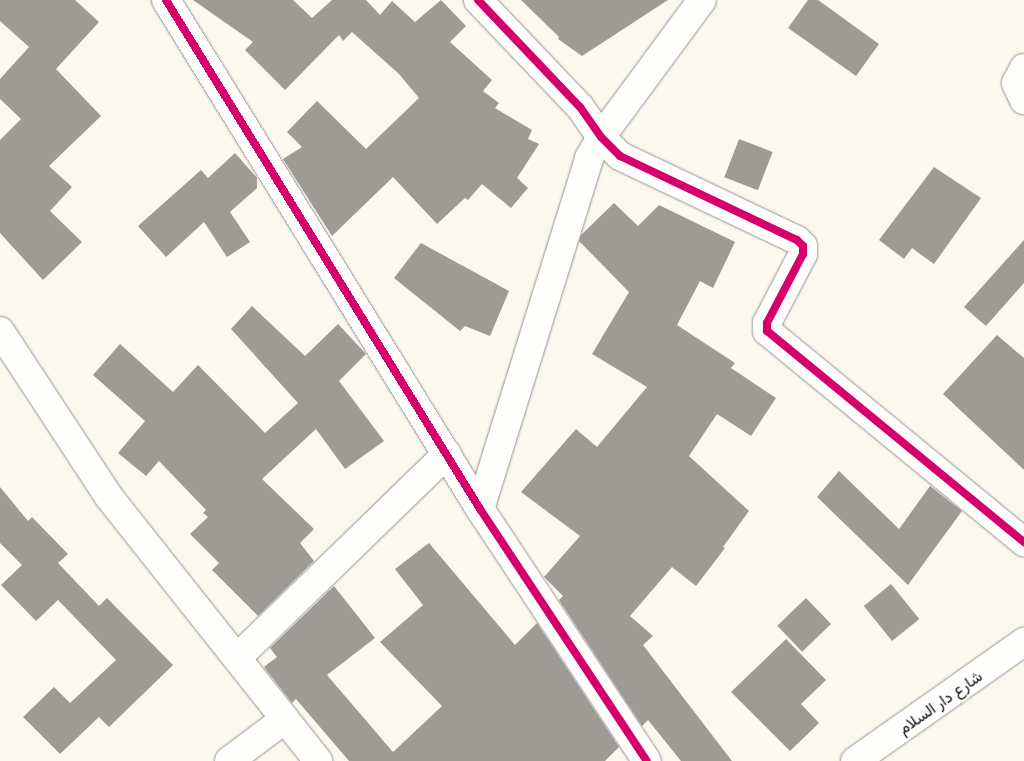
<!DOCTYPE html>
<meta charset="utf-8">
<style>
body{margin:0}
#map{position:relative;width:1024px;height:761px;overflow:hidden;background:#fbf8f0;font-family:"PT Serif",Vazirmatn,serif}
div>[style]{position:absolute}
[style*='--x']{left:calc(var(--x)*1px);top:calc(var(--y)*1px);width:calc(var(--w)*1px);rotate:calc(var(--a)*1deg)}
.building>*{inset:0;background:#9e9a96;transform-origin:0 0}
.roads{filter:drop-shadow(0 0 1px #94938f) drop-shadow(0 0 1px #94938f)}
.minor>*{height:28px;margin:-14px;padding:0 14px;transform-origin:14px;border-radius:14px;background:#fefefd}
.tertiary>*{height:28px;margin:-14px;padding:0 14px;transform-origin:14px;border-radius:14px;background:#fefefd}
.cycleway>*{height:8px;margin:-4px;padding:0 4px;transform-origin:4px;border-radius:4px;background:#d6006c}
span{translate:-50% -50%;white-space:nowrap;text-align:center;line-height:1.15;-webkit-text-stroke:5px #fff;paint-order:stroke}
.street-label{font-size:16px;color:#0d0d0d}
</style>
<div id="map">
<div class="building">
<div style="clip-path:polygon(0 0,75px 0,99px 22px,56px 69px,101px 116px,49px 166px,72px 187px,50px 211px,82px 242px,43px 280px,0 233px,0 140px,21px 119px,0 99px,0 79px,29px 47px,0 21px)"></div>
<div style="clip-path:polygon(193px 0,293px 0,312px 18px,332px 0,366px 0,380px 15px,392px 1px,415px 22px,441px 0,466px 26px,450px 42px,492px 80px,483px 91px,499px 103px,495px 108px,532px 130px,528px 139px,539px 144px,517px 178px,528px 188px,511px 208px,482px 184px,468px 200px,465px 198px,437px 224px,393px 177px,332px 236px,283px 159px,302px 147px,287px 132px,317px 101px,366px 149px,419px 98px,399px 74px,352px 32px,343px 41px,339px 35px,285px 90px,245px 50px,253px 42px)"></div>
<div style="clip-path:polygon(521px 0,668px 0,582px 56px,558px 39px,559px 37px)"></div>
<div style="clip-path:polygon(808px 0,818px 0,879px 44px,856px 76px,788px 28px)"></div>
<div style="left:739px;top:139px;width:36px;height:41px;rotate:21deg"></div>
<div style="clip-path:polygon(235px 153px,257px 178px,257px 188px,230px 212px,250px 242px,227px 257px,204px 222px,166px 257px,138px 226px,201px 170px,208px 178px)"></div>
<div style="clip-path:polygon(934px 167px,981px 198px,934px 264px,912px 248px,904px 259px,879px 240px)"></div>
<div style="clip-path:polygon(614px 203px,638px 226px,659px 205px,735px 242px,713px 288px,700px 281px,677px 325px,735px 363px,731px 368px,776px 398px,751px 436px,717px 414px,689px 456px,749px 511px,723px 547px,725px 548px,696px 586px,672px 567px,630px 616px,653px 636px,643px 645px,732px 761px,681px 761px,648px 720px,642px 726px,559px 600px,563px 596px,544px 577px,580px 536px,521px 492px,576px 429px,597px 447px,647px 387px,592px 354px,629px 292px,579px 241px,581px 235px)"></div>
<div style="clip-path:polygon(1024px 240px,1024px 283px,986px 326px,964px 307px)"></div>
<div style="clip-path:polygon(421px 243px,509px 291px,490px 336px,465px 326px,460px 331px,394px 278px)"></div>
<div style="clip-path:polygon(252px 306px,305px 356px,338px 324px,366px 354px,339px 381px,384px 441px,345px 469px,316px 429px,262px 479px,314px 529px,300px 543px,314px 561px,258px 616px,212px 570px,219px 563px,190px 534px,208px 517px,203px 513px,206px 510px,159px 461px,146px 476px,118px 453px,145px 421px,93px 375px,120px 344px,173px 392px,198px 365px,265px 433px,298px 403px,231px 329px)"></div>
<div style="clip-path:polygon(997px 335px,1024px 358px,1024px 470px,943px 394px)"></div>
<div style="clip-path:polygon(839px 471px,899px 529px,930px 486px,962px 511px,908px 585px,817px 497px)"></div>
<div style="clip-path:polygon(0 487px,28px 521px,32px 517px,68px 554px,58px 563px,99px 606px,107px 598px,173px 665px,109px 727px,99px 717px,60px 754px,23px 717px,54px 687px,70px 703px,116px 660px,58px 600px,36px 621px,1px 585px,22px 565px,0 543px)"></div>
<div style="clip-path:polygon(429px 543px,515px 645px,537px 623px,619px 747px,605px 761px,349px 761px,296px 699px,292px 703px,264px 667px,277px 657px,270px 648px,334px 586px,375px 638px,327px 675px,393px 752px,442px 706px,380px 642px,423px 605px,395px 569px)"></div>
<div style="left:891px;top:584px;width:45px;height:35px;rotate:51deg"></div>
<div style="left:806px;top:598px;width:36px;height:40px;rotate:46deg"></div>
<div style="clip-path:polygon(786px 639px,826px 680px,801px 704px,819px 723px,790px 751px,731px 692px)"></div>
</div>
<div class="roads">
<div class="minor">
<div style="--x:166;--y:0;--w:598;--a:58.33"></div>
<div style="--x:480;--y:509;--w:302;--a:56.5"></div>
<div style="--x:478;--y:0;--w:148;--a:46.4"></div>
<div style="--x:580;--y:107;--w:37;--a:55"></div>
<div style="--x:601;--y:137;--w:27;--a:45"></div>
<div style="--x:620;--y:156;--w:196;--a:25.4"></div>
<div style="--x:797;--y:240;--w:8;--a:45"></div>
<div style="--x:803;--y:246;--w:8;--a:90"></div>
<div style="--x:803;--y:254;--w:78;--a:117.6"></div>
<div style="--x:767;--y:323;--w:8;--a:90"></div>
<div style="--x:767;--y:331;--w:333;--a:39.4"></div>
<div style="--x:1024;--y:68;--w:17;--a:118"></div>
<div style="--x:1016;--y:83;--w:19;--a:65"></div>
<div style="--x:0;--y:331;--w:199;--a:56.7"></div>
<div style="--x:109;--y:497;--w:337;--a:51.6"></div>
<div style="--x:480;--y:509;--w:368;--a:-72.7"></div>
<div style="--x:589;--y:158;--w:24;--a:-60"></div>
<div style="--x:601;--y:137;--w:170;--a:-53.6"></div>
<div style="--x:237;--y:658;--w:293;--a:-44.2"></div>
<div style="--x:229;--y:761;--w:70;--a:-36.9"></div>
</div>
<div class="tertiary">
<div style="--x:855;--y:761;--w:207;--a:-35.2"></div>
</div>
</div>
<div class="cycleway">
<div style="--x:166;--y:0;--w:598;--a:58.33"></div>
<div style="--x:480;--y:509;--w:302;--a:56.5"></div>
<div style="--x:478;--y:0;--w:148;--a:46.4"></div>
<div style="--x:580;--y:107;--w:37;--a:55"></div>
<div style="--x:601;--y:137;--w:27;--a:45"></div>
<div style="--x:620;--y:156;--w:196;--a:25.4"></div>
<div style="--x:797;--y:240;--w:8;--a:45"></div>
<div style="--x:803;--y:246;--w:8;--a:90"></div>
<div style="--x:803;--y:254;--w:78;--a:117.6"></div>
<div style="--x:767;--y:323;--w:8;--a:90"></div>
<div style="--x:767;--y:331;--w:333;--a:39.4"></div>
</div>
<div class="street-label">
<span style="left:940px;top:702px;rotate:-35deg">شارع دار السلام</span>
</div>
</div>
